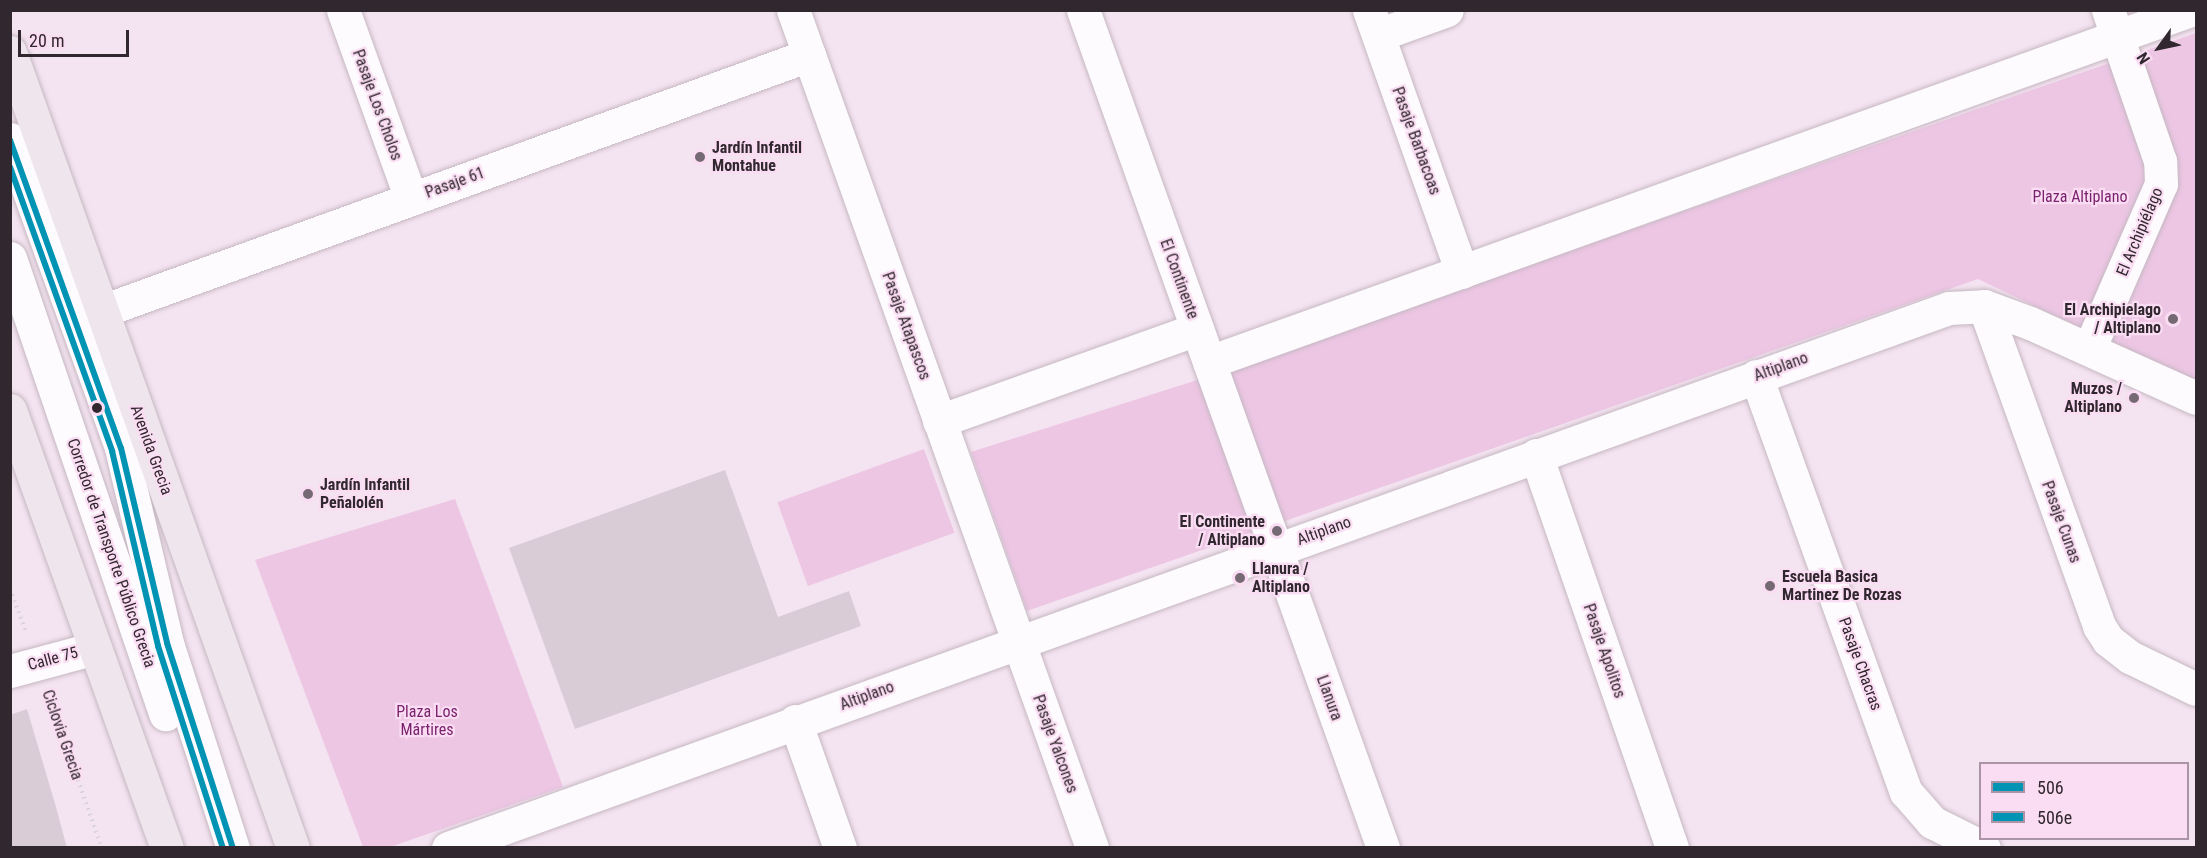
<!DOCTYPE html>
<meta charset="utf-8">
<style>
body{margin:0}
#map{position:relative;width:2207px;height:858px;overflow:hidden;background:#f4e3f0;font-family:"Roboto Condensed",sans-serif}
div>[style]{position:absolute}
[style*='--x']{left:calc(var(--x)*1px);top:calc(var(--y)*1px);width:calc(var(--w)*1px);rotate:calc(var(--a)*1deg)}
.green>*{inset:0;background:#edc6e4;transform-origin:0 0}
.building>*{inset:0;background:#d9ccd6}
.path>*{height:4px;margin-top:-2px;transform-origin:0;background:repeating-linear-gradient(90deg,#d7d3d6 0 1.5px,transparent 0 6px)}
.roads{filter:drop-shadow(0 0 2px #c5b8c2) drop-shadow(0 0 2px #c5b8c2)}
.minor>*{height:33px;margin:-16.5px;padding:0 16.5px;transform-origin:16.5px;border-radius:16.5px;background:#fdfbfd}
.major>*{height:33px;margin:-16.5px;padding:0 16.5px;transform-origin:16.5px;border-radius:16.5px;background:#efe5ed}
.bus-1>*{height:6px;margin:-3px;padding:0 3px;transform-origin:3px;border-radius:3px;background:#0093b3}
.bus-2>*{height:6px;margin:-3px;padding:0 3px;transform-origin:3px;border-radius:3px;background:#0093b3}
.dots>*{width:16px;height:16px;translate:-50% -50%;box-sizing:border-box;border:3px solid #faddf3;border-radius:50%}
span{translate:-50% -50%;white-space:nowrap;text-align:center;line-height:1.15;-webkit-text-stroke:4.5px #faddf3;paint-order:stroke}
.street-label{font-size:16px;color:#31272f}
.poi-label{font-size:16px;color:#31272f;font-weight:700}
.left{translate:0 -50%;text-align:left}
.right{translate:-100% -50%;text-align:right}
.park-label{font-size:16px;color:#7a226d}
.frame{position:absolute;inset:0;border:12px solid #31272f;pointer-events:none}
.legend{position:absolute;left:1979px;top:762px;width:210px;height:78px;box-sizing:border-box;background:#faddf3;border:2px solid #aa94a5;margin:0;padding:8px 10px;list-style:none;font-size:18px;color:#31272f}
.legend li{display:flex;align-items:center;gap:12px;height:30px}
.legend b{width:30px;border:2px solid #aa94a5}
.north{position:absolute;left:2129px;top:18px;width:60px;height:60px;-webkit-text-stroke:4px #faddf3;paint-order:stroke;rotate:237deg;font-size:16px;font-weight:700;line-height:24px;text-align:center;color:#31272f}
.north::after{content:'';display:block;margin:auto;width:21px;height:27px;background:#31272f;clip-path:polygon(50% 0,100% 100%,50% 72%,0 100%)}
.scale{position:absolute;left:18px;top:30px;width:111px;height:27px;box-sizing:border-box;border:3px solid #31272f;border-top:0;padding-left:8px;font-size:18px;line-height:21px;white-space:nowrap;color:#31272f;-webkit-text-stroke:4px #faddf3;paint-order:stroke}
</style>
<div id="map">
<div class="green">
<div style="clip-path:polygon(2196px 33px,2196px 383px,1978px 279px,1027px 611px,971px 452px,1213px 375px)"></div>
<div style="left:924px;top:449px;width:89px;height:156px;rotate:70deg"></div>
<div style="clip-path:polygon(455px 499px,563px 787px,390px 847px,363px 847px,255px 560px)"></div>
</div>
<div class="building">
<div style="clip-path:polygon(725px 470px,778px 617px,849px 591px,861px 626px,575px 729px,509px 548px)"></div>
<div style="clip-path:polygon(27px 709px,56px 807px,67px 848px,10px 848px,10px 715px)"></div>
</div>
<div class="path">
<div style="--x:10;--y:589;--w:46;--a:69.6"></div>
<div style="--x:48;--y:695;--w:162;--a:70.6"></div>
</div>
<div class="roads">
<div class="minor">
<div style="--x:343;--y:10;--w:201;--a:70.2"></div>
<div style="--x:793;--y:10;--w:890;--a:70.36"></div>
<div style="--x:1083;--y:10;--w:890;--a:70.3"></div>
<div style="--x:1369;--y:10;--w:278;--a:70.5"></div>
<div style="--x:1378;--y:35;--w:73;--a:-19.9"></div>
<div style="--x:10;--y:139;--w:328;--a:70.2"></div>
<div style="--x:121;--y:448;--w:200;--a:76.7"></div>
<div style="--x:167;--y:643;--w:215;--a:72.2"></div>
<div style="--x:10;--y:258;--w:482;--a:71.2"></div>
<div style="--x:1984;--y:306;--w:340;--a:70.2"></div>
<div style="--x:2099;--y:626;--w:17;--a:57"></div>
<div style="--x:2108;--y:640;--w:28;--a:38"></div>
<div style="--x:2130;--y:657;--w:73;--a:25.9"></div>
<div style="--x:102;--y:311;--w:752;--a:-19.9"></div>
<div style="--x:2090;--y:347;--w:178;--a:-66.5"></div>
<div style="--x:2161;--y:184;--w:23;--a:-92"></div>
<div style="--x:2160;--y:161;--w:160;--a:-109"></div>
<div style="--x:1209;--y:362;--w:1043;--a:-19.72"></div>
<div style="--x:1756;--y:376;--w:442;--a:70.2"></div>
<div style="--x:1906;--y:792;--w:40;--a:49"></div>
<div style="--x:1932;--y:822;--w:58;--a:26.6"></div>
<div style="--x:939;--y:421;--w:274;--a:-19.6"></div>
<div style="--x:1536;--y:455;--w:416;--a:70.9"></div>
<div style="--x:10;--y:671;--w:88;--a:-15.1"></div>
<div style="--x:795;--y:721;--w:135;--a:70.5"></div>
<div style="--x:448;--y:848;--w:1595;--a:-19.79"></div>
<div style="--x:1949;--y:308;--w:35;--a:-3"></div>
<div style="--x:1984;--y:306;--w:49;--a:20.3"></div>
<div style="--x:2030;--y:323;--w:182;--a:24.3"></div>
</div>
<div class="major">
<div style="--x:10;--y:52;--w:845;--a:70.43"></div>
<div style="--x:10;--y:410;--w:465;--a:70.3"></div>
</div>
</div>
<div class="bus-1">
<div style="--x:10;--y:140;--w:327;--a:70.2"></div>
<div style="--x:121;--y:448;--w:200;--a:76.7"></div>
<div style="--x:167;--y:643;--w:215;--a:72.2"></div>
</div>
<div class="bus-2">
<div style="--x:10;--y:167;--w:302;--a:70.2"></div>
<div style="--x:112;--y:451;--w:200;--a:76.7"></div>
<div style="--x:158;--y:646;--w:212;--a:72.2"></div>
</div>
<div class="dots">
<div style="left:700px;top:157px;background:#756973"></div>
<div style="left:2173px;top:319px;background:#756973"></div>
<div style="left:2134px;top:398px;background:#756973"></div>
<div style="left:97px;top:408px;background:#31272f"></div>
<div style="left:308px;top:494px;background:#756973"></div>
<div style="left:1277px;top:531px;background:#756973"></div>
<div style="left:1240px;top:578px;background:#756973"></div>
<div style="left:1770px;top:586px;background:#756973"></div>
</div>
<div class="street-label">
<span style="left:377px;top:105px;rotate:70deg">Pasaje Los Cholos</span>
<span style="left:1416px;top:141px;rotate:70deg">Pasaje Barbacoas</span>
<span style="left:455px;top:183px;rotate:-20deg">Pasaje 61</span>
<span style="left:2140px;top:232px;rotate:-67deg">El Archipiélago</span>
<span style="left:1179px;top:279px;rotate:70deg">El Continente</span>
<span style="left:906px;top:326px;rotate:70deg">Pasaje Atapascos</span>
<span style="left:1781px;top:367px;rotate:-20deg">Altiplano</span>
<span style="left:151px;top:450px;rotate:70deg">Avenida Grecia</span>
<span style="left:2061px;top:522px;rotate:70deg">Pasaje Cunas</span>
<span style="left:1324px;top:531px;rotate:-20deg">Altiplano</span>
<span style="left:111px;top:553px;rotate:71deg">Corredor de Transporte Público Grecia</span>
<span style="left:1604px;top:651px;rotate:71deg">Pasaje Apolitos</span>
<span style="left:53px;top:659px;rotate:-15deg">Calle 75</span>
<span style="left:1860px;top:664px;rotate:70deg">Pasaje Chacras</span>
<span style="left:867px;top:696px;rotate:-20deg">Altiplano</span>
<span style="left:1329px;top:698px;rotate:70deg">Llanura</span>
<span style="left:62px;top:735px;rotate:71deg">Ciclovia Grecia</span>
<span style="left:1055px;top:744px;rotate:70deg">Pasaje Yalcones</span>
</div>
<div class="poi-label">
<span class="left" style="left:712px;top:157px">Jardín Infantil<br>Montahue</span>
<span class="right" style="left:2161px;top:319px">El Archipielago<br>/ Altiplano</span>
<span class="right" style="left:2122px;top:398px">Muzos /<br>Altiplano</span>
<span class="left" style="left:320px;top:494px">Jardín Infantil<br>Peñalolén</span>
<span class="right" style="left:1265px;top:531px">El Continente<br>/ Altiplano</span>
<span class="left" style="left:1252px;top:578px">Llanura /<br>Altiplano</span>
<span class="left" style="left:1782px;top:586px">Escuela Basica<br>Martinez De Rozas</span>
</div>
<div class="park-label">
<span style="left:2080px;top:197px">Plaza Altiplano</span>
<span style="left:427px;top:721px">Plaza Los<br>Mártires</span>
</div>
<div class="frame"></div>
<ul class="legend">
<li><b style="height:8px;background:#0093b3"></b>506</li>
<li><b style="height:8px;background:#0093b3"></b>506e</li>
</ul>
<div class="north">N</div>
<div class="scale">20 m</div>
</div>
